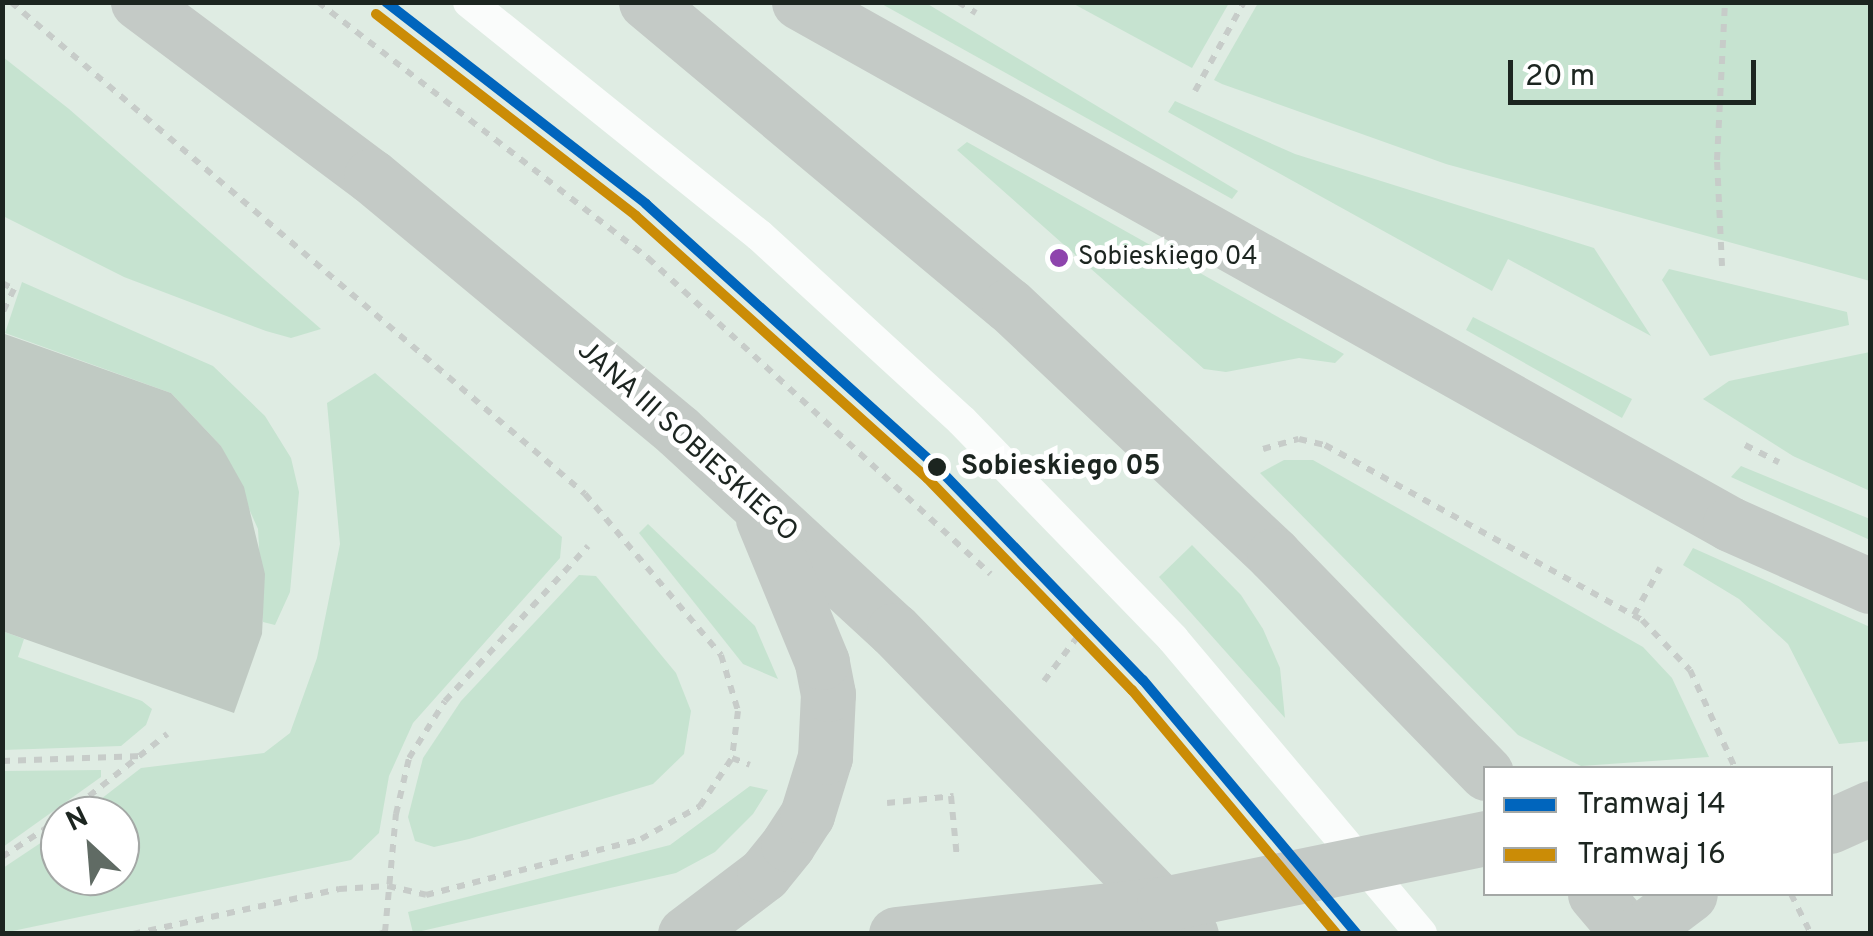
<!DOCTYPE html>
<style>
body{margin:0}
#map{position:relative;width:1873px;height:936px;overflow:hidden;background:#dfece3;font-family:Overpass,sans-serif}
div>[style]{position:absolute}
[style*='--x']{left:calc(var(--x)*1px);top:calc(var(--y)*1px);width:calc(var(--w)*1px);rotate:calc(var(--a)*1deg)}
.green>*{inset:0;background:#c6e3d0}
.building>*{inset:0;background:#c0cac3}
.path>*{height:6px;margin-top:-3px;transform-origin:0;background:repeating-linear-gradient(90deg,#c7ccc9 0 8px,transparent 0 16px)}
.lane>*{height:32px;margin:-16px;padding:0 16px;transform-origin:16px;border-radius:16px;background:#fafcfb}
.secondary>*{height:55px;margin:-27.5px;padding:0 27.5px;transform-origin:27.5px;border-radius:27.5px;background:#c4cac6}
.tram-1>*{height:10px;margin:-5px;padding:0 5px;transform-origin:5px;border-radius:5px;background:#0065bd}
.tram-2>*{height:10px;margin:-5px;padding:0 5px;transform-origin:5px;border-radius:5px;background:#cb8c06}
.dots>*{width:28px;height:28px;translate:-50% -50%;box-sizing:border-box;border:5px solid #fff;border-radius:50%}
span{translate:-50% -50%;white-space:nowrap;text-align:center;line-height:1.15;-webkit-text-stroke:10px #fff;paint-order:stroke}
.bus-label{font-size:26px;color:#1c2520}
.left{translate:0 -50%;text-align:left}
.street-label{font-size:28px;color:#1c2520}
.stop-label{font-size:28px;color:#1c2520;font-weight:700}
.frame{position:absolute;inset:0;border:5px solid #1c2520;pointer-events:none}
.legend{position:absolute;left:1483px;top:766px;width:350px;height:130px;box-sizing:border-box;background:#fff;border:2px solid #a4a8a6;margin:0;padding:12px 18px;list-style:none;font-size:30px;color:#1c2520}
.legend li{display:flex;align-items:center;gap:20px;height:50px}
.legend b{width:50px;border:2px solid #a4a8a6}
.north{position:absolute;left:40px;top:796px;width:100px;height:100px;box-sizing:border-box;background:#fff;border:2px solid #a4a8a6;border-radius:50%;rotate:334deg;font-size:28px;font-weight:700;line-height:40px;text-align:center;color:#1c2520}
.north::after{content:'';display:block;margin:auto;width:35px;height:45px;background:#606b64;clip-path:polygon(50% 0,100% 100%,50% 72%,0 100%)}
.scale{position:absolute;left:1508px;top:60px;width:248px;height:45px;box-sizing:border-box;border:5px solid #1c2520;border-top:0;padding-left:12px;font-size:30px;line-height:35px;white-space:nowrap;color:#1c2520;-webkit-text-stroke:8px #fff;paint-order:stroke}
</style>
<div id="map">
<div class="green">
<div style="clip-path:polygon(880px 3px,926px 3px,1238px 191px,1232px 199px)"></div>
<div style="clip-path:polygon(1072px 3px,1229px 3px,1192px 68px)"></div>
<div style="clip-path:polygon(1258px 3px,1870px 3px,1870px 281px,1446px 164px,1222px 84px,1214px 80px)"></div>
<div style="clip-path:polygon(3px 57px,69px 109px,321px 329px,291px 338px,266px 331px,124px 277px,3px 216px)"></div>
<div style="clip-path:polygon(1175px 101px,1295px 154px,1594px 248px,1651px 336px,1508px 259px,1492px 291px,1168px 112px)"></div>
<div style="clip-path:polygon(967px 142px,1344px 354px,1335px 363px,1299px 358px,1226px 372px,1204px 369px,957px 150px)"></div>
<div style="clip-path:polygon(1669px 269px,1847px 312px,1849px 325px,1710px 356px,1662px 280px)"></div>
<div style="clip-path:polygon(22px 282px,213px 366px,265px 416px,291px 458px,299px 492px,290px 592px,275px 625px,263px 622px,258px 529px,221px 446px,171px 393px,5px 333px)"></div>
<div style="clip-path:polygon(1473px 317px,1632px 399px,1622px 418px,1466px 330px)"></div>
<div style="clip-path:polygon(1870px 352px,1870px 491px,1793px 456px,1703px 399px,1729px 381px)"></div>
<div style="clip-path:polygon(375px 373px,562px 537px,560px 558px,413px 723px,389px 776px,379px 833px,351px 860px,3px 933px,3px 868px,60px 830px,60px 876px,120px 876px,120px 816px,79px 816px,141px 768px,264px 753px,290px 733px,317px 658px,340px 544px,327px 403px)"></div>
<div style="clip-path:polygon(1284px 460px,1313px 460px,1643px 647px,1672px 678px,1709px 757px,1581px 766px,1518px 735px,1260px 473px)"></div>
<div style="clip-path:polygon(1741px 466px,1870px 519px,1870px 540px,1731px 477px)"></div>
<div style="clip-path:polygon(648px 524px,755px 626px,778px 679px,743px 664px,639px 533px)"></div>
<div style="clip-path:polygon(1192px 545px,1241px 595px,1263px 629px,1280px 668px,1285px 718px,1159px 577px)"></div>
<div style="clip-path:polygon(1693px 548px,1870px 627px,1870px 741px,1839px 744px,1788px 644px,1739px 599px,1683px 565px)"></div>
<div style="clip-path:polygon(579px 575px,596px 576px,676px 673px,691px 711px,684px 754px,653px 784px,469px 839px,434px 847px,415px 841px,408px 817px,423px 758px,461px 701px)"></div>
<div style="clip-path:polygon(2px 631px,24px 639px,18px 657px,142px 701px,152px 709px,146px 725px,121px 746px,3px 750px)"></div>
<div style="clip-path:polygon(101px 770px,101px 777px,3px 847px,3px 771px)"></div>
<div style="clip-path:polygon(750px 786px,768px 790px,753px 814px,715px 852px,676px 873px,413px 933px,408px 912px,670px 845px)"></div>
</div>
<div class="building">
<div style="clip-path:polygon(2px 333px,171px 393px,221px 446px,244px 487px,265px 574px,262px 634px,234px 713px,2px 631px)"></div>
</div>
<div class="path">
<div style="--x:11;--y:2;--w:756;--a:40.6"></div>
<div style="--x:585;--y:494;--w:211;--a:49.8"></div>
<div style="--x:721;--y:655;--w:59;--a:73.1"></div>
<div style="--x:738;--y:711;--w:47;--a:97.3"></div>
<div style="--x:732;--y:758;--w:19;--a:21"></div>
<div style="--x:318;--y:2;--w:418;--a:37.8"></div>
<div style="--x:648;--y:258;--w:466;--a:42.7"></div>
<div style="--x:958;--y:2;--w:21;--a:31"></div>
<div style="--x:1195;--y:91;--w:102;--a:-61.2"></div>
<div style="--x:1722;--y:266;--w:106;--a:-92.7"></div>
<div style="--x:1717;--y:160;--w:158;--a:-87.1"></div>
<div style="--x:2;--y:283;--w:13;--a:27"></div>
<div style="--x:14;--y:289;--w:28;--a:116"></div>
<div style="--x:1745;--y:445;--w:38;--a:27"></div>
<div style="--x:1263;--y:449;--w:37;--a:-16"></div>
<div style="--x:1299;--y:439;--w:27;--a:13"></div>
<div style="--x:1325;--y:445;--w:362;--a:28.9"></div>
<div style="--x:1642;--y:620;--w:69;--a:46.2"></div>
<div style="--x:1690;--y:670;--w:108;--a:65.3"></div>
<div style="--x:1634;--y:615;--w:54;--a:-61"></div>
<div style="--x:1044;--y:681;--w:61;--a:-52.9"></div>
<div style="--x:2;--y:761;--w:140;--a:-2"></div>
<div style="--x:951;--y:796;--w:62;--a:84.5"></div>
<div style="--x:887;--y:803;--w:67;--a:-6"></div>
<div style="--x:64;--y:816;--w:132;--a:-38.5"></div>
<div style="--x:2;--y:857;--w:69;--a:-33.2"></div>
<div style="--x:1791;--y:894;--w:45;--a:63.4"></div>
<div style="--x:133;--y:934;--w:211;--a:-12.3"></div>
<div style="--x:339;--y:889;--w:49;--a:-3.5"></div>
<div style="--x:388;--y:886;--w:39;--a:13"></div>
<div style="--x:426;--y:895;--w:222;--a:-14.6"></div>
<div style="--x:641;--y:839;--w:68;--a:-29.2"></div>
<div style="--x:700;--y:806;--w:58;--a:-56.3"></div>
<div style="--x:379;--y:934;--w:6;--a:-18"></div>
<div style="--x:385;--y:932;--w:119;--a:-84.7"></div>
<div style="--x:396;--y:814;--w:57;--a:-76.9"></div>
<div style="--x:409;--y:758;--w:67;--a:-57.7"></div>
<div style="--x:445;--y:701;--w:211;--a:-47.3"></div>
</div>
<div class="lane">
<div style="--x:469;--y:2;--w:372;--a:38.8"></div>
<div style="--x:759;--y:235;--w:275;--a:42.5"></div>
<div style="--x:962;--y:421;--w:303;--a:45.9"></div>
<div style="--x:1173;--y:639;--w:385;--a:49.9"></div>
</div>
<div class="secondary">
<div style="--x:138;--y:2;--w:291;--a:36.8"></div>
<div style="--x:371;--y:176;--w:399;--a:39.7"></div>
<div style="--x:678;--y:431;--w:294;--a:42.7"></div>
<div style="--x:894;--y:630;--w:425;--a:45.7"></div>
<div style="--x:646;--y:2;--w:473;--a:39.9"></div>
<div style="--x:1009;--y:305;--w:364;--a:43.3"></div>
<div style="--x:1274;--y:555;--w:304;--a:45.8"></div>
<div style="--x:799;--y:2;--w:1067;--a:29.28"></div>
<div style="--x:1730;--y:524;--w:153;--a:23.9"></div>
<div style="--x:1830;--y:826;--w:44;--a:-24.2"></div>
<div style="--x:1595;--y:894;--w:52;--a:49.6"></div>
<div style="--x:685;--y:934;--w:99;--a:-37.2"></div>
<div style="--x:764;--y:874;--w:38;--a:-51"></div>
<div style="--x:788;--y:844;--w:35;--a:-57"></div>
<div style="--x:807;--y:815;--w:61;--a:-72.8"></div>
<div style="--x:825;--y:757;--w:63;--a:-87.3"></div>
<div style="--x:828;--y:694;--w:33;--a:-101"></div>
<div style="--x:822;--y:662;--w:155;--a:-112.4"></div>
<div style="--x:896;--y:934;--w:270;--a:-6.4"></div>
<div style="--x:1164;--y:904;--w:329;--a:-11.6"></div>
<div style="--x:1637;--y:934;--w:66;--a:-37"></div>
</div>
<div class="tram-1">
<div style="--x:386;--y:2;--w:329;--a:37.8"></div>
<div style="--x:646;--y:204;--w:392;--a:42.1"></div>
<div style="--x:937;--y:467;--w:296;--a:46"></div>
<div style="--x:1143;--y:680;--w:332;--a:49.9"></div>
</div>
<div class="tram-2">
<div style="--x:376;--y:14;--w:329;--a:37.8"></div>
<div style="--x:636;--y:216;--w:392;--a:42"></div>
<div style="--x:927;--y:478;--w:295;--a:46"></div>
<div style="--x:1132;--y:690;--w:319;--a:50"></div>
</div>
<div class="dots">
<div style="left:1059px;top:258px;background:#8e44ad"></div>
<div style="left:937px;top:467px;background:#1c2520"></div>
</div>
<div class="bus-label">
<span class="left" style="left:1078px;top:258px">Sobieskiego 04</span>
</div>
<div class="street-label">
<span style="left:687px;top:442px;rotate:42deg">JANA III SOBIESKIEGO</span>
</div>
<div class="stop-label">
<span class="left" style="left:961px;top:467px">Sobieskiego 05</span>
</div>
<div class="frame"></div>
<ul class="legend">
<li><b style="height:12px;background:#0065bd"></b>Tramwaj 14</li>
<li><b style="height:12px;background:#cb8c06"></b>Tramwaj 16</li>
</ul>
<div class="north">N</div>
<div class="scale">20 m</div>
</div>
